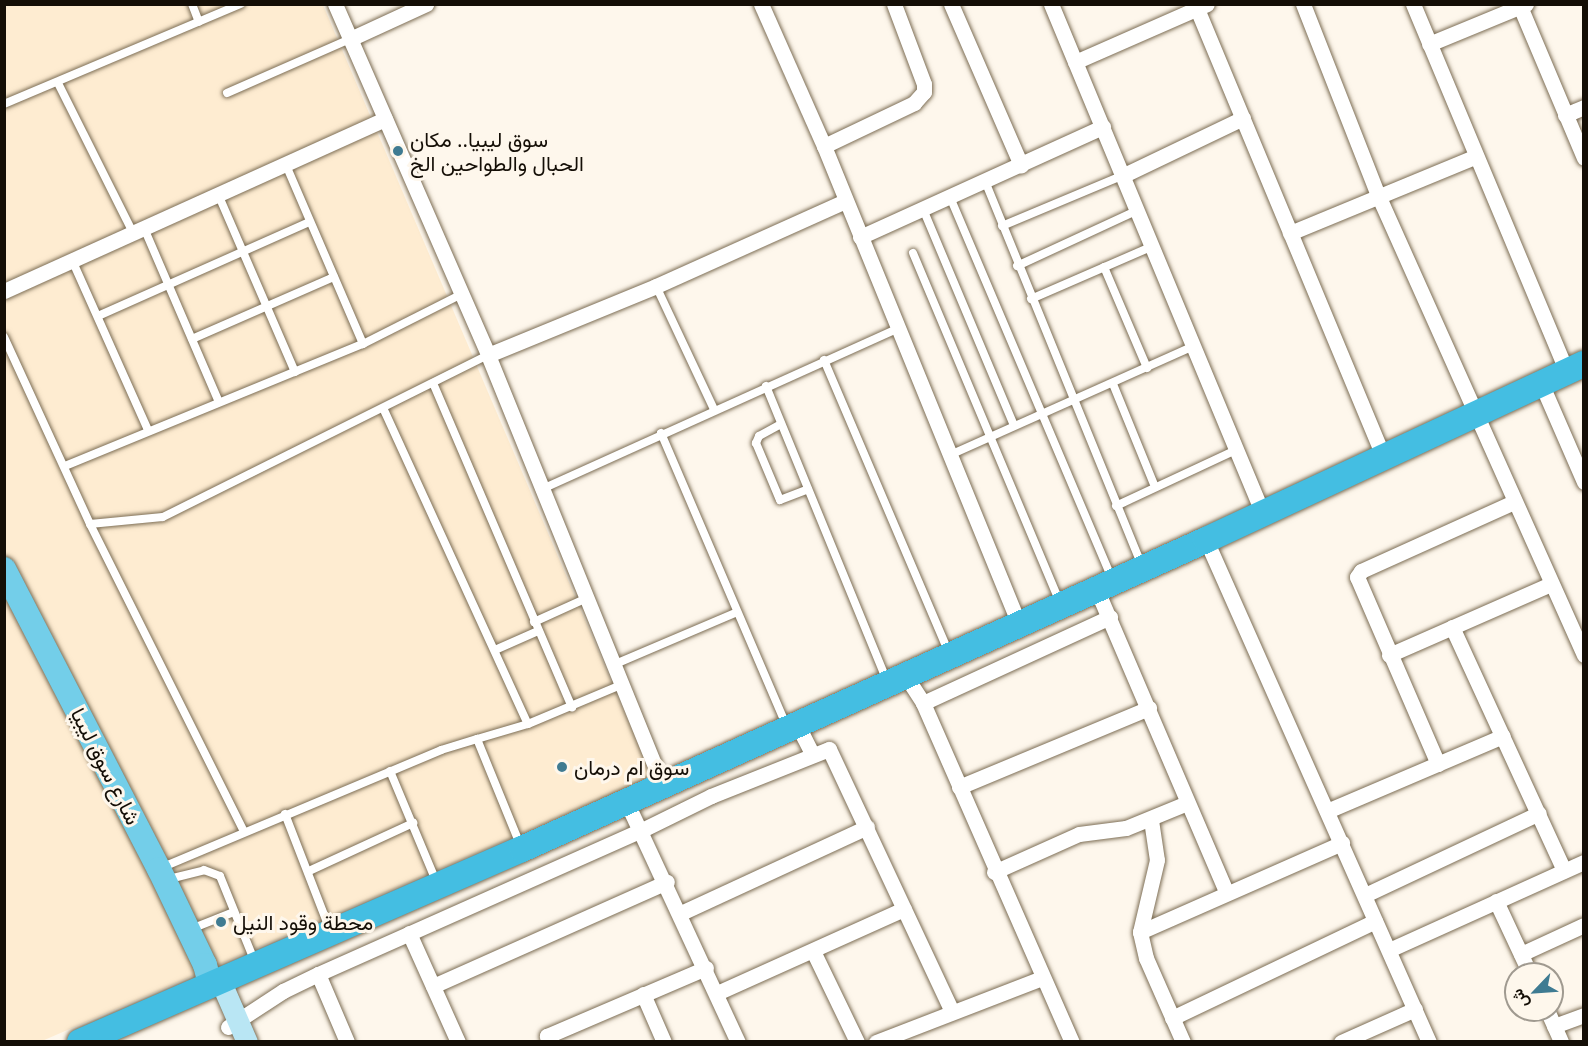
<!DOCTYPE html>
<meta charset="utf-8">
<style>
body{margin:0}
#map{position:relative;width:1588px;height:1046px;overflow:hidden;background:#fef7ec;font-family:"Open Sans",Vazirmatn,sans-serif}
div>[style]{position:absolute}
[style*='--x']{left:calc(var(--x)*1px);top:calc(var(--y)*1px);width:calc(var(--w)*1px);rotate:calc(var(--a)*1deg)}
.built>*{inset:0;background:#feecd1}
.roads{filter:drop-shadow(0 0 2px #7c6d54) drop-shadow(0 0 2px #7c6d54)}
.service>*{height:8px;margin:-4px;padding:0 4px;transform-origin:4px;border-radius:4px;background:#fff}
.minor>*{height:15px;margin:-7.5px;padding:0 7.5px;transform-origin:7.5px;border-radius:7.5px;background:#fff}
.secondary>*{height:21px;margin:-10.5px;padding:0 10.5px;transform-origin:10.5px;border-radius:10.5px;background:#b9e6f4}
.primary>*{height:24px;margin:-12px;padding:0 12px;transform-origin:12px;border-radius:12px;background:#73cee9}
.trunk>*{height:26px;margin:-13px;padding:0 13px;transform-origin:13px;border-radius:13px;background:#44bee2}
.dots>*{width:16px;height:16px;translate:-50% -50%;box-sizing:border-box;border:3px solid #fef7ec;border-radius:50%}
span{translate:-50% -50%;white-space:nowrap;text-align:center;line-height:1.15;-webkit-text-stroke:6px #fef7ec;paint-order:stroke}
.poi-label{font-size:21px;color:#140e06}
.left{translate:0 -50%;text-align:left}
.street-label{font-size:21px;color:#140e06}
.frame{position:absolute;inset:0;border:6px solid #140e06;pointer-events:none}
.north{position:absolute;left:1504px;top:962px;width:60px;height:60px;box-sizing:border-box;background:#fef7ec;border:2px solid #a09a90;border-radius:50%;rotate:245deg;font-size:16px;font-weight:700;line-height:24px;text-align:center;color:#140e06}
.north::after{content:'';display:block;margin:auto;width:21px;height:27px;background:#3f7b92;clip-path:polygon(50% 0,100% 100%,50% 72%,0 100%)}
</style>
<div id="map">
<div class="built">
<div style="clip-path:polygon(5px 5px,323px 5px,652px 777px,42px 1041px,5px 1042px)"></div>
</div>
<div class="roads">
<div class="service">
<div style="--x:192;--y:4;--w:19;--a:69"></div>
<div style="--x:58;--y:83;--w:168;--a:63.4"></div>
<div style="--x:227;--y:93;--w:134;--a:-23.7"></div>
<div style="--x:4;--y:104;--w:257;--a:-22.9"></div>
<div style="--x:286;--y:165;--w:195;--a:66.7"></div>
<div style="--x:985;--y:181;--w:416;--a:67.8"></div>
<div style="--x:218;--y:194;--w:194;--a:66.6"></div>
<div style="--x:950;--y:197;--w:415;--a:67"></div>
<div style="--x:923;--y:209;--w:235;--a:67.2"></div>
<div style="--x:1002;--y:226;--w:132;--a:-22.7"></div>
<div style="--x:144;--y:228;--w:189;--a:66.7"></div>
<div style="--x:913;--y:253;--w:380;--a:67.2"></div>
<div style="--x:72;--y:260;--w:186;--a:65.9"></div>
<div style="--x:1017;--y:266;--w:133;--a:-24.8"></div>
<div style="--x:1104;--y:267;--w:110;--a:66.9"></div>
<div style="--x:656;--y:286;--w:136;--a:64.8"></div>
<div style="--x:1031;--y:299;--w:133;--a:-23.5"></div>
<div style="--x:98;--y:316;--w:231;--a:-24"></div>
<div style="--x:4;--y:337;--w:206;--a:65.3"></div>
<div style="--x:90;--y:524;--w:343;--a:63.4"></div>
<div style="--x:192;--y:339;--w:155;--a:-23.6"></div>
<div style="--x:824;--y:360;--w:316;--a:66.9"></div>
<div style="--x:433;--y:383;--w:353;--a:66.8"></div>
<div style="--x:1113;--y:384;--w:111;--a:67.8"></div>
<div style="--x:766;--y:386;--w:317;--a:67.7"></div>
<div style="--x:384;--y:410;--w:345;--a:65.4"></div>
<div style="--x:781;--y:424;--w:25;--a:151"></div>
<div style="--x:759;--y:436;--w:8;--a:113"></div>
<div style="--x:756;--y:443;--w:62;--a:67.2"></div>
<div style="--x:780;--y:500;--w:30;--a:-21"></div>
<div style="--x:661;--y:433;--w:318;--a:66.8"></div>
<div style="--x:950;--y:455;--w:267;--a:-24.1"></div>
<div style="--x:65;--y:466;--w:322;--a:-22.3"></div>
<div style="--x:363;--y:344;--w:109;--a:-26.8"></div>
<div style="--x:540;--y:490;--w:392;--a:-24.3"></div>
<div style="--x:1116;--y:506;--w:132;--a:-25"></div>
<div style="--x:90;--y:524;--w:73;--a:-5.5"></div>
<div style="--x:163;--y:517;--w:363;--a:-26.5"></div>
<div style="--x:534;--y:622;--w:56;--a:-24.3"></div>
<div style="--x:495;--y:650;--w:47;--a:-23.8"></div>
<div style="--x:613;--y:665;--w:133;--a:-23.1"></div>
<div style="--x:477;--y:739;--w:53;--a:-16.4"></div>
<div style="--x:528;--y:724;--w:101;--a:-22.8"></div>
<div style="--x:390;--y:771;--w:119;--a:67.3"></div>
<div style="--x:285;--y:814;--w:124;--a:68.8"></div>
<div style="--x:163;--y:867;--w:302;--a:-22.8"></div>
<div style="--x:441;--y:750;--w:38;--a:-17"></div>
<div style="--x:477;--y:739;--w:117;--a:67.8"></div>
<div style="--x:309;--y:871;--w:115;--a:-24.8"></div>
<div style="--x:169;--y:879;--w:36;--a:-14"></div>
<div style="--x:204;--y:870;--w:17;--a:21"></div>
<div style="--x:220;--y:876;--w:93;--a:67.9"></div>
<div style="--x:191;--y:929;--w:46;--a:-21.6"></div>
</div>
<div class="minor">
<div style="--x:335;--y:4;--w:383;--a:66.4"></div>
<div style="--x:488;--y:355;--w:463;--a:67.9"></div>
<div style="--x:761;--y:4;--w:155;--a:66.1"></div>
<div style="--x:824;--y:146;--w:516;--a:67.81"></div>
<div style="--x:951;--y:4;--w:176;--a:66.5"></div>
<div style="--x:1051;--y:4;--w:552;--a:67.43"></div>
<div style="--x:1195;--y:4;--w:491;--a:67.4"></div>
<div style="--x:1303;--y:4;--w:205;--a:68.6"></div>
<div style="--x:1378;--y:195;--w:504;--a:65.88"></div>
<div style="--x:1413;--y:4;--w:399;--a:67.3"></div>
<div style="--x:1519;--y:4;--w:167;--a:67.1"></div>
<div style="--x:350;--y:39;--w:84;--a:-24.7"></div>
<div style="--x:1429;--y:44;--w:105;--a:-22.4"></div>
<div style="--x:1075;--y:62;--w:144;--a:-23.7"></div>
<div style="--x:1565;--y:115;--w:21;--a:-23"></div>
<div style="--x:824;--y:146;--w:100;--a:-25.5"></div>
<div style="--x:914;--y:103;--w:15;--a:-48"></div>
<div style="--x:924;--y:92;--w:8;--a:-90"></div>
<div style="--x:924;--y:84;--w:85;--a:-110.6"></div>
<div style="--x:1124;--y:175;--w:132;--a:-25.6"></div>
<div style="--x:1290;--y:233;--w:199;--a:-22.4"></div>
<div style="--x:860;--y:237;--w:267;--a:-24.4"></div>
<div style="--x:4;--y:291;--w:418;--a:-24.3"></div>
<div style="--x:488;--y:355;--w:182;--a:-22.3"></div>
<div style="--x:656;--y:286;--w:207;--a:-24.2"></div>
<div style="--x:1541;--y:383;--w:108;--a:66.5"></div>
<div style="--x:1206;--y:540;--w:549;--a:66.05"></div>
<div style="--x:1096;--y:588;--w:331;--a:66.8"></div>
<div style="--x:1452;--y:627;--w:268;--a:65.3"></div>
<div style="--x:1389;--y:655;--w:177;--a:-23.7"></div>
<div style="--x:905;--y:675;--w:33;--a:57"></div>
<div style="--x:923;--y:703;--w:370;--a:66.3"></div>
<div style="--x:923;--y:703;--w:206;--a:-24.7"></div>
<div style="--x:796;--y:722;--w:36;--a:63"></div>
<div style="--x:1438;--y:764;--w:204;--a:-113.4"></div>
<div style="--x:1357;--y:577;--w:7;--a:-56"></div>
<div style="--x:1361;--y:571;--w:168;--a:-24.3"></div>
<div style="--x:959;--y:787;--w:206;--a:-22.6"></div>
<div style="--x:626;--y:801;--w:266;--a:65.1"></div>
<div style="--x:1327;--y:811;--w:191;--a:-23.1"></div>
<div style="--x:1151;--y:820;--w:40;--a:81.5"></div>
<div style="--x:1157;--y:860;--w:74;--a:103.3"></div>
<div style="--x:1140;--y:932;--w:27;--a:77"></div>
<div style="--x:1146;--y:958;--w:92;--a:66.2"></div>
<div style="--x:994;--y:872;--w:93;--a:-24.1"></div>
<div style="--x:1079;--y:834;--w:47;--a:-7.3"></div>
<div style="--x:1126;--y:828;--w:66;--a:-22.3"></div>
<div style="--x:1365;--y:895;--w:192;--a:-25.2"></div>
<div style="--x:1496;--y:901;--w:81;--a:65"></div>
<div style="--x:681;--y:913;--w:205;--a:-24.8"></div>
<div style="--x:1140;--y:932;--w:221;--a:-23.8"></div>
<div style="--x:409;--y:933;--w:120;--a:65.8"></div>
<div style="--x:1389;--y:950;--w:214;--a:-24.3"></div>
<div style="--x:813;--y:951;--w:101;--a:64.2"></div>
<div style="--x:1521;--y:954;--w:69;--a:-24.7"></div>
<div style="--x:318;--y:974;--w:74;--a:66.9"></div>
<div style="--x:433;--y:986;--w:256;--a:-24"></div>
<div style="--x:717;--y:993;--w:205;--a:-24.2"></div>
<div style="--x:643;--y:994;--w:52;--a:66.4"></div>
<div style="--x:1547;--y:1010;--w:35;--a:66"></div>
<div style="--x:1172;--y:1018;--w:225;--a:-25.5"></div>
<div style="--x:1554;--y:1026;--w:32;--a:-20"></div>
<div style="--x:228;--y:1027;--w:66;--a:-33.2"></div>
<div style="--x:283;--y:991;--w:39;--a:-26"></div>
<div style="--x:318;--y:974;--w:355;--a:-24"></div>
<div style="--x:642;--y:830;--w:77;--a:-26.2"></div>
<div style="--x:711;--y:796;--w:127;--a:-21.7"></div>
<div style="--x:829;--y:749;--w:289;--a:64.9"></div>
<div style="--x:550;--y:1042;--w:7;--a:-117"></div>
<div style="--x:547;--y:1036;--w:173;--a:-23.2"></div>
<div style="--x:876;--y:1042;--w:178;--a:-21.1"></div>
<div style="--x:1341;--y:1042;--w:81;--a:-24"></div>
</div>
<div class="secondary">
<div style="--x:220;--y:980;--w:68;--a:66.5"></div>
</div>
<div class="primary">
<div style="--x:4;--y:569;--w:338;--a:62.7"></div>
<div style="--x:159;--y:869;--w:106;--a:64.4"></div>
<div style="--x:205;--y:965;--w:20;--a:75"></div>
</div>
<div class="trunk">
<div style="--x:80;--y:1042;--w:482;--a:-23.6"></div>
<div style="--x:522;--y:849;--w:751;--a:-24.31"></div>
<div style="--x:1206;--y:540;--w:417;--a:-25"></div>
</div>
</div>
<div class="dots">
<div style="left:398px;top:151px;background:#3f7b92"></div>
<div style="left:562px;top:767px;background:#3f7b92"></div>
<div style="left:221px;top:922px;background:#3f7b92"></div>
</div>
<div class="poi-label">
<span class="left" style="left:410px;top:151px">سوق ليبيا.. مكان<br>الحبال والطواحين الخ</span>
<span class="left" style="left:574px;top:767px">سوق ام درمان</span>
<span class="left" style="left:233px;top:922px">محطة وقود النيل</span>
</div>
<div class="street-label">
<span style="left:106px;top:766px;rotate:63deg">شارع سوق ليبيا</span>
</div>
<div class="frame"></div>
<div class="north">ش</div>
</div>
